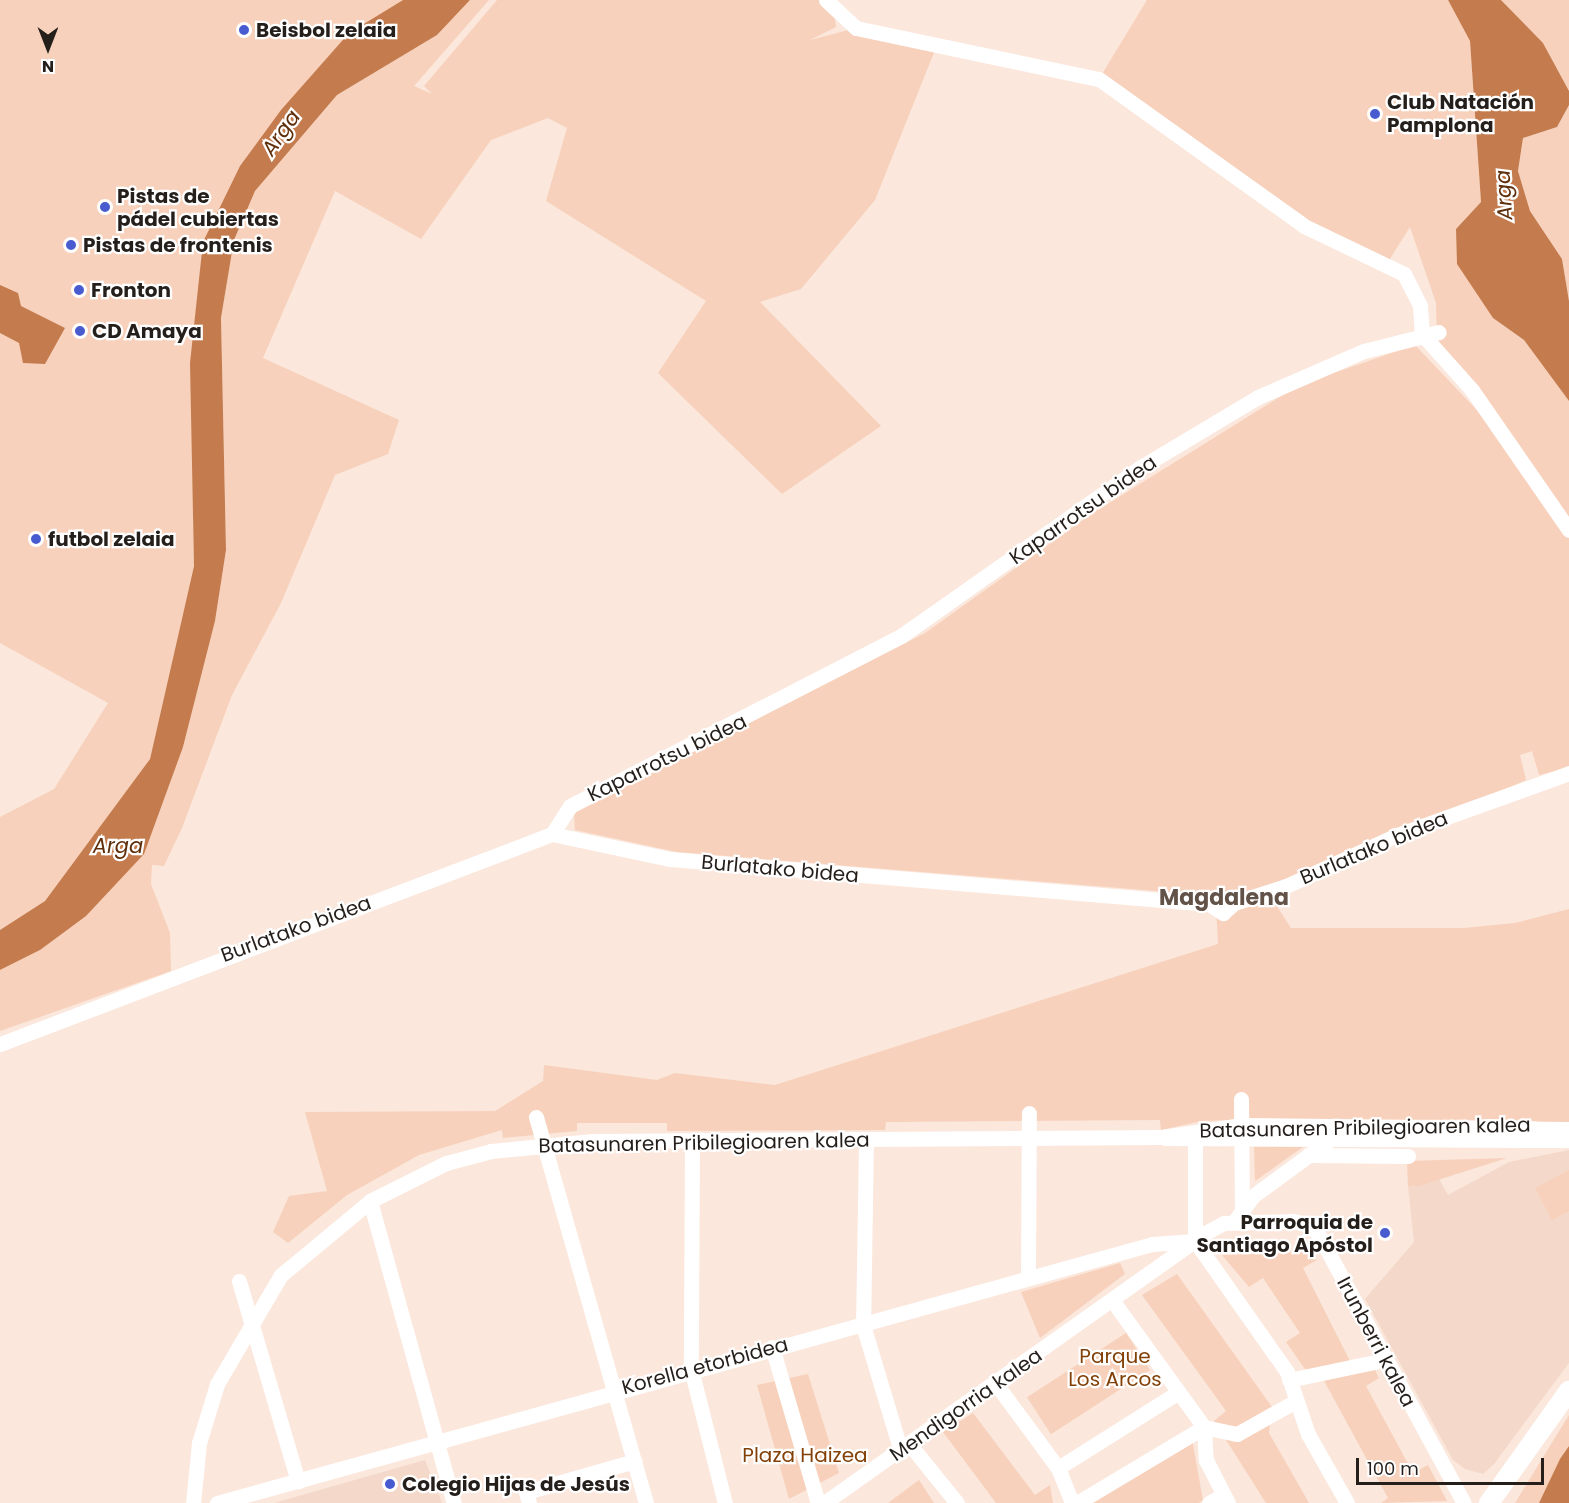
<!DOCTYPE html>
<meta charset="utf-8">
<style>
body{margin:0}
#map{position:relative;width:1569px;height:1503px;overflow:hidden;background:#fbe7dc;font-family:Poppins,sans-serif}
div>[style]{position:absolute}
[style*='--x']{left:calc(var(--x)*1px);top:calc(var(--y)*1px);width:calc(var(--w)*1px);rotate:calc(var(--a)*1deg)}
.built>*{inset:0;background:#f4d9ca}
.green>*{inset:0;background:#f7d1bb;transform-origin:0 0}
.water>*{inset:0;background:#c47c4e}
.minor>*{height:15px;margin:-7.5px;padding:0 7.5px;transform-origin:7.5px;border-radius:7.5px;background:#fff}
.major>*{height:20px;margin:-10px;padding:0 10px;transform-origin:10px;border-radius:10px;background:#fff}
.dots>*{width:16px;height:16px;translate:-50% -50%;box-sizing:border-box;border:3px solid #fff;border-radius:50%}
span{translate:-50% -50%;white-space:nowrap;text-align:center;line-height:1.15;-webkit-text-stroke:4.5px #fff;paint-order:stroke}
.poi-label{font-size:20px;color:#251f1b;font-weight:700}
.left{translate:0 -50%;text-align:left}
.right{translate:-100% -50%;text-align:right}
.street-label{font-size:20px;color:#251f1b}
.park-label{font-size:20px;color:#823f06}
.water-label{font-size:21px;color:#5f2f0c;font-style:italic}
.quarter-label{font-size:22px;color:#625248;font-weight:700}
.north{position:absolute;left:18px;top:18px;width:60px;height:60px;-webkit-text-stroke:4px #fff;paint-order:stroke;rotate:180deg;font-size:16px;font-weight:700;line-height:24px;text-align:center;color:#251f1b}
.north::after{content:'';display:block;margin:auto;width:21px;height:27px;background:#251f1b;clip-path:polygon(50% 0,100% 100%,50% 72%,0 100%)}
.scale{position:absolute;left:1356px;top:1458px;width:188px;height:27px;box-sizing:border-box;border:3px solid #251f1b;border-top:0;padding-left:8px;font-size:18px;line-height:21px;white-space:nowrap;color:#251f1b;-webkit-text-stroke:4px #fff;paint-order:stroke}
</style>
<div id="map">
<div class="built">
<div style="clip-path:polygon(1569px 1150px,1569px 1363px,1494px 1464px,1483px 1474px,1465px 1469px,1453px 1460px,1365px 1299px,1414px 1242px,1408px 1186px,1438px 1177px,1448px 1195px,1509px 1162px)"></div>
<div style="clip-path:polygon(425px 1460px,442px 1503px,274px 1503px)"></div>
</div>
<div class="green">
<div style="clip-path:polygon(0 0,403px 0,349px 33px,203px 242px,192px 424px,194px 566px,150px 759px,45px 901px,0 930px,0 817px,54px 789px,108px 703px,0 643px)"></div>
<div style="clip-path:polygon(470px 0,489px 0,414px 86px,432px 94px,424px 86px,497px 0,821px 0,834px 12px,836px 27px,810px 40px,856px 28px,937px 45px,875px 200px,801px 289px,760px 302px,881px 426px,782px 494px,658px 373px,706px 301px,546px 201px,567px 128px,548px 118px,491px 140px,421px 239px,335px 191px,263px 358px,399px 420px,388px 454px,335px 475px,281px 603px,232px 695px,182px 828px,164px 866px,152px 865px,151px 884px,170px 933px,171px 971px,0 1031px,0 970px,40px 950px,183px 747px,215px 621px,226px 550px,221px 318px,234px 240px,255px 191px,337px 95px,437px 35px)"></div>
<div style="clip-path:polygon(1147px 0,1448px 0,1470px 41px,1481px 202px,1456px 229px,1493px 318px,1524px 340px,1569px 401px,1569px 768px,1539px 775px,1532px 751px,1520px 755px,1526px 780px,1269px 894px,1291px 928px,1464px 928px,1515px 923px,1569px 909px,1569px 1127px,1529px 1120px,1254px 1119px,1202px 1121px,1161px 1130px,1160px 1120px,886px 1122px,885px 1130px,667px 1131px,667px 1123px,577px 1123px,577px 1131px,503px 1138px,502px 1130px,419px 1155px,347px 1195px,288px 1243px,273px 1232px,289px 1196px,327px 1191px,305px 1112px,495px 1111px,543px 1081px,544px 1065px,657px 1080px,675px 1073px,775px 1085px,1218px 944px,1216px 908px,1193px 894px,677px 852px,575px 830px,574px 813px,925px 633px,1090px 515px,1299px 385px,1415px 345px,1489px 423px,1437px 345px,1436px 303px,1410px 227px,1388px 262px,1304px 226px,1099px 79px)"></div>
<div style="clip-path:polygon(1501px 0,1569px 0,1569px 91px,1543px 43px)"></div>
<div style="clip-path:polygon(1569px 105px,1569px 301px,1562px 259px,1530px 211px,1518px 171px,1523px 138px,1557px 127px)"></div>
<div style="clip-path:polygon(1254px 1147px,1303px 1147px,1255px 1181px)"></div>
<div style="clip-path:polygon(1507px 1158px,1419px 1186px,1408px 1186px,1407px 1161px)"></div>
<div style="clip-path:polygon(1569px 1170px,1569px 1211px,1552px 1220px,1535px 1188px)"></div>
<div style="clip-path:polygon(1308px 1252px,1317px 1260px,1303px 1268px,1356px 1373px,1375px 1370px,1379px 1378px,1366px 1386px,1413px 1473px,1428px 1465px,1447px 1501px,1381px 1503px,1388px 1498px,1323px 1379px,1307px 1372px,1286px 1342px,1300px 1333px,1263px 1278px,1249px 1287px,1222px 1255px)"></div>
<div style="clip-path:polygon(1120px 1263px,1125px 1274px,1040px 1338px,1021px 1292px)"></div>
<div style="clip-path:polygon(1177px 1274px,1272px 1407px,1269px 1433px,1309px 1503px,1266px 1503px,1214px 1421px,1226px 1411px,1142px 1295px)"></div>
<div style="left:1126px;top:1333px;width:44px;height:118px;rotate:57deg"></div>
<div style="clip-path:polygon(808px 1374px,839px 1473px,789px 1499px,757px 1385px)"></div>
<div style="clip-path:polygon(973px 1413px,1035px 1495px,1050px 1485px,1053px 1503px,996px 1503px,943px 1432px)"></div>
<div style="clip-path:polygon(1569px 1415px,1569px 1446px,1539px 1503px,1515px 1503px)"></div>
<div style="clip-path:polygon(1192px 1439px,1203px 1500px,1199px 1503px,1084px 1503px)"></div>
<div style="clip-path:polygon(919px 1480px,934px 1503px,888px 1503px)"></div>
</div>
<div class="water">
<div style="clip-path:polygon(403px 0,470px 0,437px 35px,337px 95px,255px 191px,234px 240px,221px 318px,226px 550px,215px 621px,183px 747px,144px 854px,86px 916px,40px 950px,0 970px,0 930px,45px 901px,150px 759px,194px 566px,190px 363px,203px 242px,240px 166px,281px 110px,349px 33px)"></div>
<div style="clip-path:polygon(1448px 0,1501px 0,1543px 43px,1569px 91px,1569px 105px,1557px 127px,1523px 138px,1518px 171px,1530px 211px,1562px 259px,1569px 301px,1569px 401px,1524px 340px,1493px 318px,1457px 264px,1456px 229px,1481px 202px,1470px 41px)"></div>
<div style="clip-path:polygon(0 285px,18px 293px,21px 306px,65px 328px,45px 364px,23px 363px,19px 343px,0 333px)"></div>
<div style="clip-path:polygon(1569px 1446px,1569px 1503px,1539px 1503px,1560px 1459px)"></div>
</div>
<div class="minor">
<div style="--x:826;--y:0;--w:41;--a:43"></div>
<div style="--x:856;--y:28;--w:248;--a:11.9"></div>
<div style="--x:1099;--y:79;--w:252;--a:35.6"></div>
<div style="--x:1304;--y:226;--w:111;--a:25.6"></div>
<div style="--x:1404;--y:274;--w:36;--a:63"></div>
<div style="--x:1420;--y:306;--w:28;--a:86"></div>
<div style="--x:1422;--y:334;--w:75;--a:48.2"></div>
<div style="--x:1472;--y:390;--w:170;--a:55.3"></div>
<div style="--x:552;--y:834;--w:33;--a:-57"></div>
<div style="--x:570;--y:806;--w:372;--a:-27.2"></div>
<div style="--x:901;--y:636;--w:294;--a:-35.2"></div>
<div style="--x:1141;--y:467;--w:136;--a:-30.9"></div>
<div style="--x:1258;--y:397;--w:116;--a:-23.5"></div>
<div style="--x:1364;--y:351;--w:77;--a:-14.2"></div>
<div style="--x:0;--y:1044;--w:591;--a:-20.83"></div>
<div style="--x:552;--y:834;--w:121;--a:12"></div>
<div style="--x:670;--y:859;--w:541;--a:4.77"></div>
<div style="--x:1209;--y:904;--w:17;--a:33"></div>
<div style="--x:1223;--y:913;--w:15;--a:-42"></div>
<div style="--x:1234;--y:903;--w:55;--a:-18.1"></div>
<div style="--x:1286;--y:886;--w:122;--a:-24.7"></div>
<div style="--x:1397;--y:835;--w:183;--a:-19.8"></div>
<div style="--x:1241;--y:1099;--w:109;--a:89.5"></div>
<div style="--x:536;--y:1117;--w:401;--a:74.1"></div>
<div style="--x:1165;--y:1138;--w:404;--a:0.3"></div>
<div style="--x:866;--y:1140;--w:185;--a:90.9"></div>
<div style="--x:863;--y:1325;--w:133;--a:73.3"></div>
<div style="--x:692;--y:1141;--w:228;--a:90.3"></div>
<div style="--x:691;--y:1369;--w:138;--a:75.8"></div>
<div style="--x:1195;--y:1142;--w:99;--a:90"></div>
<div style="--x:1308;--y:1155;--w:100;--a:0.6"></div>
<div style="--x:370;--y:1201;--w:313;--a:74.5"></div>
<div style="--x:1234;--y:1222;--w:32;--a:-54"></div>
<div style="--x:1253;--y:1196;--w:93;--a:-36.3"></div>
<div style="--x:1195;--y:1241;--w:160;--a:54.9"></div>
<div style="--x:1287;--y:1372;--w:65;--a:71.3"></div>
<div style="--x:1308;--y:1434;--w:79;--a:60.5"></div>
<div style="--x:1028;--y:1278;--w:165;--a:-89.7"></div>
<div style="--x:239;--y:1281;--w:209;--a:73.6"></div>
<div style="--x:1112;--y:1300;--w:157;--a:54.1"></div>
<div style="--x:1204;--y:1427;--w:33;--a:87"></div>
<div style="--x:1206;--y:1460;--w:48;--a:62.9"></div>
<div style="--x:772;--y:1347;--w:163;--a:73.6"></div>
<div style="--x:1289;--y:1380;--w:97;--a:-11.9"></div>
<div style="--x:996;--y:1384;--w:104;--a:53.6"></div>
<div style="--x:1058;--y:1468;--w:38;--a:68"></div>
<div style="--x:911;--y:1446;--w:73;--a:51.1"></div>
<div style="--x:1058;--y:1468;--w:141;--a:-32.2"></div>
<div style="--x:193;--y:1503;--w:60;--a:-84.3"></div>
<div style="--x:199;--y:1443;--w:62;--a:-73"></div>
<div style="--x:217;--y:1384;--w:126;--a:-59.6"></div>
<div style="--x:281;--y:1275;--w:116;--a:-39.7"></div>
<div style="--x:370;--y:1201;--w:85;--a:-26.6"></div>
<div style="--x:446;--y:1163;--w:47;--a:-14.9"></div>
<div style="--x:491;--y:1151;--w:102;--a:-5.6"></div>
<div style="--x:593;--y:1141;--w:569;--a:-0.4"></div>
<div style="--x:1162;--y:1137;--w:81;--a:-8.5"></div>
<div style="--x:1242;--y:1125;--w:327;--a:0.7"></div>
<div style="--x:217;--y:1503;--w:970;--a:-15.48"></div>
<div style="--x:1152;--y:1244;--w:43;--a:-4"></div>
<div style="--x:529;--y:1503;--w:11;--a:-105"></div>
<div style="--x:526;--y:1492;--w:113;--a:-15.9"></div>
<div style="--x:824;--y:1503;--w:467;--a:-35.3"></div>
<div style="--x:1205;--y:1233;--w:21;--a:-28"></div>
<div style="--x:1224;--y:1223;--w:69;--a:-1.7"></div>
<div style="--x:1293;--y:1221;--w:17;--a:13"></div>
<div style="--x:1310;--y:1225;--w:16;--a:50"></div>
<div style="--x:1320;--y:1237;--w:302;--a:61.6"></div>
<div style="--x:1077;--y:1503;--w:148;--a:-30.9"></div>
<div style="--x:1204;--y:1427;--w:34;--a:12"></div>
<div style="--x:1237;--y:1434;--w:65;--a:-29.3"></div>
<div style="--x:1209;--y:1503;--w:16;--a:-30"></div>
</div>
<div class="major">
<div style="--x:1489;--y:1503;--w:138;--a:-54.5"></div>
</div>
<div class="dots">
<div style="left:244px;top:30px;background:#485bcf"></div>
<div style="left:1375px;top:114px;background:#485bcf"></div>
<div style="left:105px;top:207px;background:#485bcf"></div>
<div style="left:71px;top:245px;background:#485bcf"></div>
<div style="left:79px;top:290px;background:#485bcf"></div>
<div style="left:80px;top:331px;background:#485bcf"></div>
<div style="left:36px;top:539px;background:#485bcf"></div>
<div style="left:1385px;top:1233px;background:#485bcf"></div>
<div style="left:390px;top:1484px;background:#485bcf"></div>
</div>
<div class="poi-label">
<span class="left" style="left:256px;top:30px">Beisbol zelaia</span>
<span class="left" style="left:1387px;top:114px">Club Natación<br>Pamplona</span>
<span class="left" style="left:117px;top:208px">Pistas de<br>pádel cubiertas</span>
<span class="left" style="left:83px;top:245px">Pistas de frontenis</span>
<span class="left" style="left:91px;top:290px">Fronton</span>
<span class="left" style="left:92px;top:331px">CD Amaya</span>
<span class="left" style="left:48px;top:539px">futbol zelaia</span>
<span class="right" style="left:1373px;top:1234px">Parroquia de<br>Santiago Apóstol</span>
<span class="left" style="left:402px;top:1484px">Colegio Hijas de Jesús</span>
</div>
<div class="street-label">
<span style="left:1083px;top:510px;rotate:-35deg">Kaparrotsu bidea</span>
<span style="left:667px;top:758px;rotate:-26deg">Kaparrotsu bidea</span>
<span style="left:1374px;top:848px;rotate:-23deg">Burlatako bidea</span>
<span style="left:780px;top:869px;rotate:5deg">Burlatako bidea</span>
<span style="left:296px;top:929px;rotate:-20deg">Burlatako bidea</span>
<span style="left:1365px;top:1128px;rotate:-1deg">Batasunaren Pribilegioaren kalea</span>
<span style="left:704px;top:1143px;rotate:-1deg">Batasunaren Pribilegioaren kalea</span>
<span style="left:1376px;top:1342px;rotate:62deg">Irunberri kalea</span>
<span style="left:705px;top:1366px;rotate:-15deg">Korella etorbidea</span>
<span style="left:966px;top:1405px;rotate:-35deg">Mendigorria kalea</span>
</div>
<div class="park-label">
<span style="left:1115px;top:1368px">Parque<br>Los Arcos</span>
<span style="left:805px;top:1455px">Plaza Haizea</span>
</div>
<div class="water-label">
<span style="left:281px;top:133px;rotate:-55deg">Arga</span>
<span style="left:1504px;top:195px;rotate:-93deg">Arga</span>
<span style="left:118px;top:846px">Arga</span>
</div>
<div class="quarter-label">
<span style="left:1224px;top:898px">Magdalena</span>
</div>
<div class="north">N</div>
<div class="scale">100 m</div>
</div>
